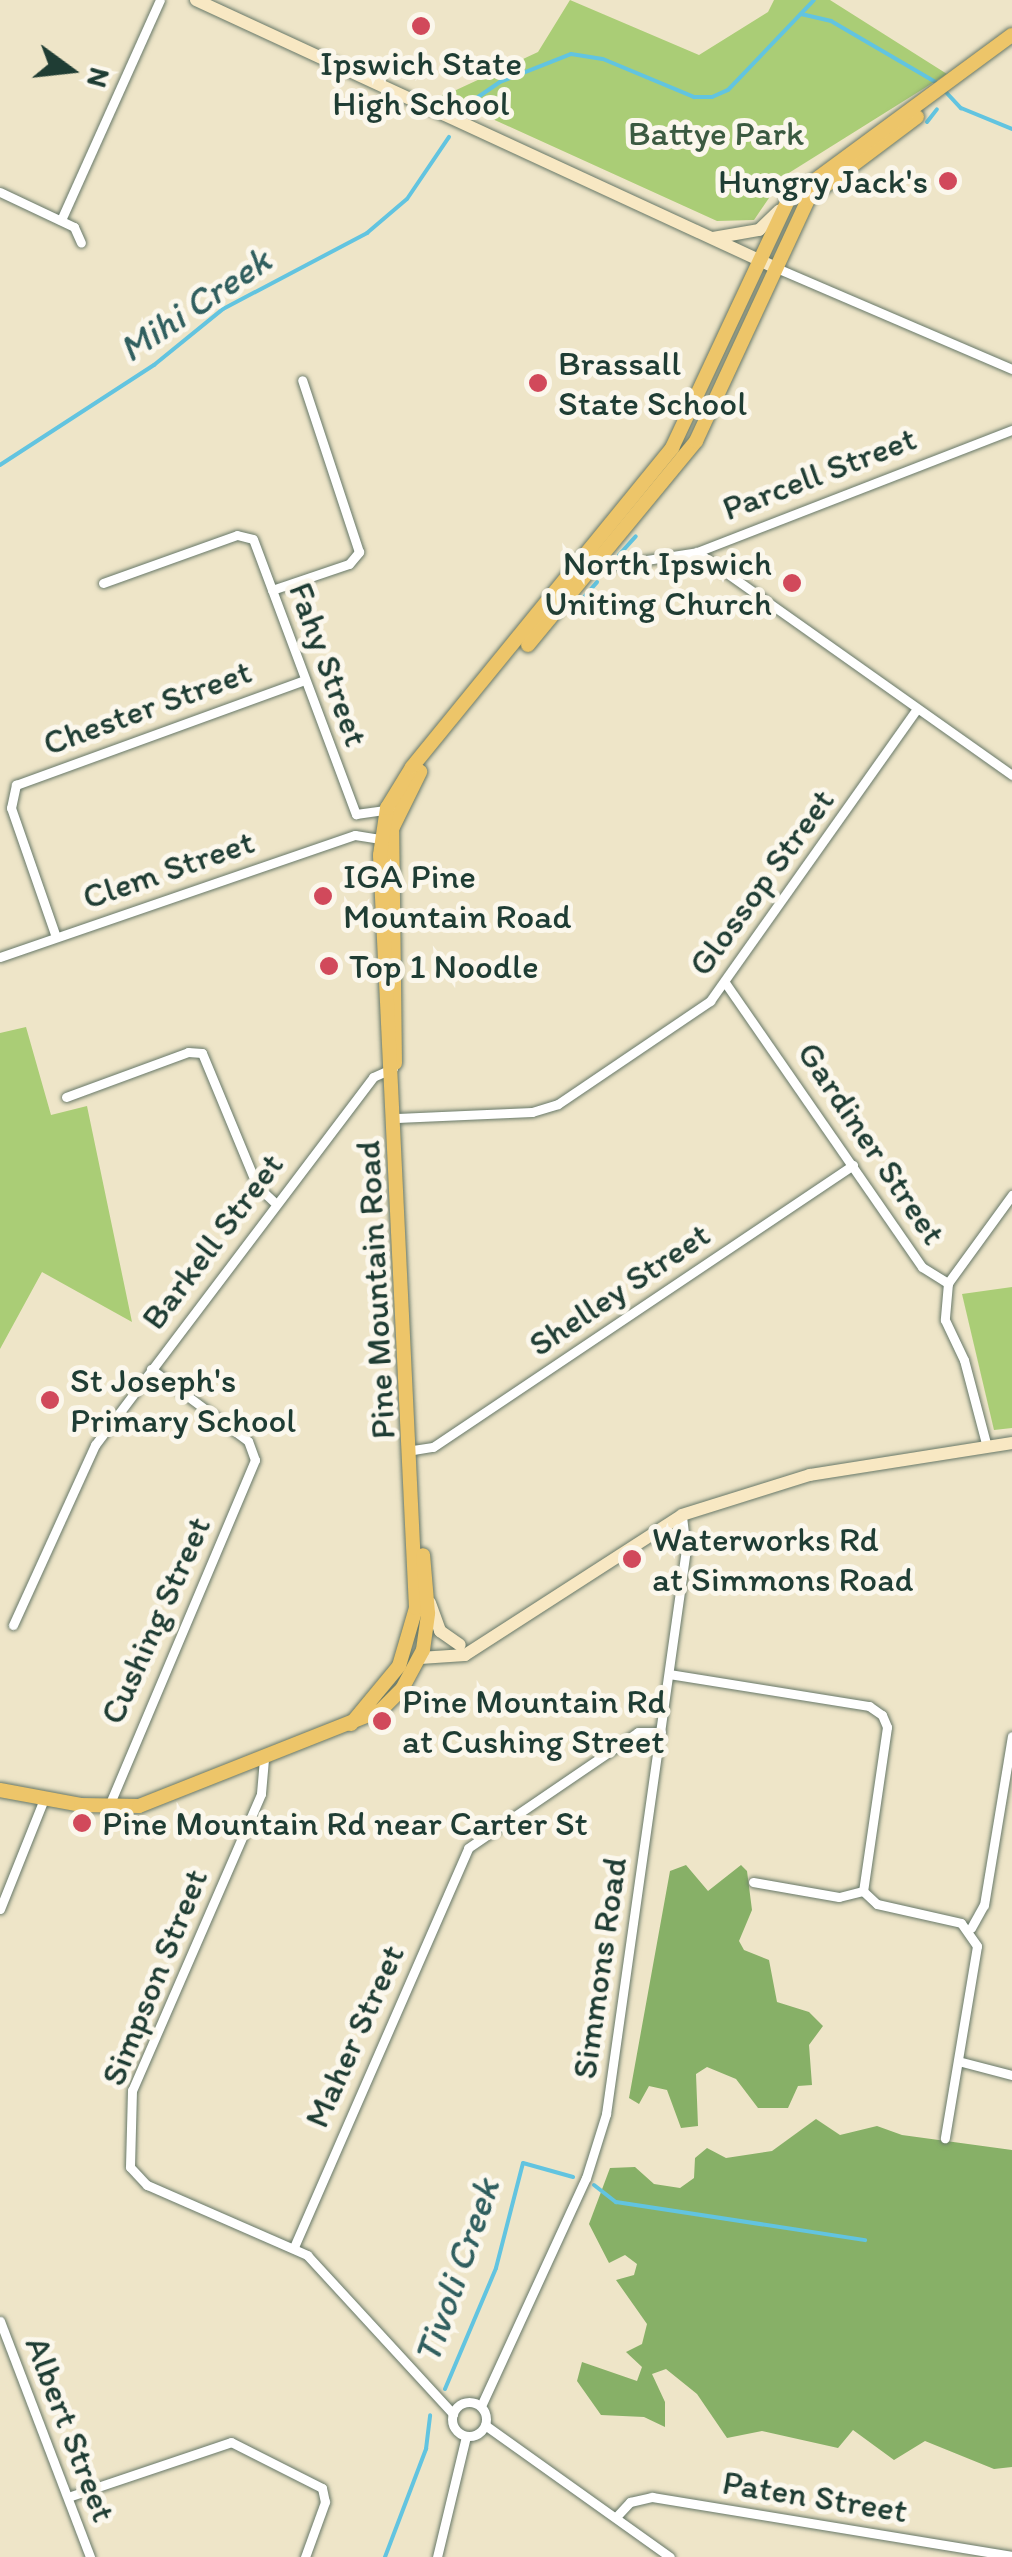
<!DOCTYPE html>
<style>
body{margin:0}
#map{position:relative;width:1012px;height:2557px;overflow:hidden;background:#eee5c8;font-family:Itim,sans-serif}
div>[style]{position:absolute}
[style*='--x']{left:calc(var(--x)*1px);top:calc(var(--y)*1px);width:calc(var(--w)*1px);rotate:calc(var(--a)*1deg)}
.green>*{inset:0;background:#aacd76}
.forest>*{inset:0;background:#87b067}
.stream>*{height:4px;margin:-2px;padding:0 2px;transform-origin:2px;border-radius:2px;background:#62c4e0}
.roads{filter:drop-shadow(0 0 2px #677868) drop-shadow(0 0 2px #677868)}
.street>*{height:9px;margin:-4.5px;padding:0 4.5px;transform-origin:4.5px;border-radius:4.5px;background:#fff}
.street>.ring{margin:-4.5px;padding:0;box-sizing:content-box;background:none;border:9px solid #fff;border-radius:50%}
.secondary>*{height:12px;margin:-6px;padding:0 6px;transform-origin:6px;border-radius:6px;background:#f8e8c3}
.primary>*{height:14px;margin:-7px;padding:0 7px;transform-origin:7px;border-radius:7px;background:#edc569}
.dots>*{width:28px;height:28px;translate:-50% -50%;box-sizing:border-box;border:5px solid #fbf7ec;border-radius:50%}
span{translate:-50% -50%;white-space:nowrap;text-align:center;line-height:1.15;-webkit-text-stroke:10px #fbf7ec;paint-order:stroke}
.poi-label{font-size:35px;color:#1f3d34}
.right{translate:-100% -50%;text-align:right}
.left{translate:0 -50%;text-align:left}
.park-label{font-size:35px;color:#3b5a41}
.street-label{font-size:35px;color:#1f3d34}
.water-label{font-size:38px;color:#305f5f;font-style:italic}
.north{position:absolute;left:20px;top:20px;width:100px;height:100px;-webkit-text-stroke:8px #fbf7ec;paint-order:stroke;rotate:105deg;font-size:28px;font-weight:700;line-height:40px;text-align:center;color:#1f3d34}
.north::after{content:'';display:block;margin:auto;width:35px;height:45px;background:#1f3d34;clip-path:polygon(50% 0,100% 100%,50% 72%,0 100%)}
</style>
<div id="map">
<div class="green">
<div style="clip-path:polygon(570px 0,699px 55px,768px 12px,774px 0,830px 0,947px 74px,784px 176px,754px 220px,717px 221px,442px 96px,446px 88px,454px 91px,538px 52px)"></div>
<div style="clip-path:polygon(26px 1027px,51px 1115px,87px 1106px,132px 1322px,42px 1272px,0 1349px,0 1033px)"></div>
<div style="clip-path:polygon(1012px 1287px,1012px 1428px,994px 1430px,962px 1294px)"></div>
</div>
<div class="forest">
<div style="clip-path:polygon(686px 1865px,708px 1891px,741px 1865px,747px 1871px,752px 1910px,739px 1941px,744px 1950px,769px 1960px,777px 2002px,809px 2012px,823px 2026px,809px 2045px,812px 2085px,798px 2086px,788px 2108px,758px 2108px,736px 2079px,707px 2067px,696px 2074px,698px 2126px,681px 2128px,667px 2090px,649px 2086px,639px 2104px,629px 2098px,670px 1871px)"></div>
<div style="clip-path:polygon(816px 2119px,840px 2135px,877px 2126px,902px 2135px,1012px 2150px,1012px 2467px,994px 2469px,925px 2441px,894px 2460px,853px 2430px,838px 2448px,762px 2431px,727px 2438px,697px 2394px,666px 2369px,652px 2374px,665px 2402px,665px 2427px,644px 2417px,601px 2415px,577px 2381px,582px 2362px,637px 2381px,642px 2367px,626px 2352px,642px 2344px,647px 2324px,616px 2280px,634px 2275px,637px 2264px,625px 2255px,609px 2263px,589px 2224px,610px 2168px,635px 2167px,654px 2184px,680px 2188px,694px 2178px,695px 2158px,707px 2148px,726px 2158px,772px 2151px)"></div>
</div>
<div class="stream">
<div style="--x:801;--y:14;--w:31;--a:13"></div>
<div style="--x:831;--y:21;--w:123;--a:30.3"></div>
<div style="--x:944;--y:90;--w:25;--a:47"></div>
<div style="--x:961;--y:108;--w:55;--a:22.4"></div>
<div style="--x:462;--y:108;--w:46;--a:-34.4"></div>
<div style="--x:500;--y:82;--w:76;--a:-21.5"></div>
<div style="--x:571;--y:54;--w:32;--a:9"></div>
<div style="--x:603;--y:59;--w:99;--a:22.7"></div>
<div style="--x:694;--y:97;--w:18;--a:0"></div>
<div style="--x:712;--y:97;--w:17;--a:-24"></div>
<div style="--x:728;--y:90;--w:124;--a:-46.3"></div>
<div style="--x:927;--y:122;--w:16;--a:-52"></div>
<div style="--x:0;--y:465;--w:184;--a:-33"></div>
<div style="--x:154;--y:365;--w:89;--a:-39.1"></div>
<div style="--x:223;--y:309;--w:163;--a:-27.8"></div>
<div style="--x:367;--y:233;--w:52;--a:-40.4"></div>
<div style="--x:407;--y:199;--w:75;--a:-55.9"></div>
<div style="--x:619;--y:555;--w:25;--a:-48"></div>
<div style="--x:578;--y:604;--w:29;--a:-49"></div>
<div style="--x:594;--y:2185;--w:28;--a:38"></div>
<div style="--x:616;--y:2202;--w:252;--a:8.7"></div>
<div style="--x:445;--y:2389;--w:131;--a:-67.1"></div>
<div style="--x:496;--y:2268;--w:108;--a:-75.6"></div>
<div style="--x:523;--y:2163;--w:52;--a:15.6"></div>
<div style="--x:385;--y:2557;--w:116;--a:-69.2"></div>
<div style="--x:426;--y:2449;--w:34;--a:-83"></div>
</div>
<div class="roads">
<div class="street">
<div style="--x:0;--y:192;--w:82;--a:25.3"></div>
<div style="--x:74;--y:227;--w:17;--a:66"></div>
<div style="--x:61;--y:220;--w:241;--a:-65.8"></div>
<div style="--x:774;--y:267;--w:259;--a:23.2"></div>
<div style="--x:697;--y:552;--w:386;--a:35.3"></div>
<div style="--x:595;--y:558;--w:15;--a:32"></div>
<div style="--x:608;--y:566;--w:90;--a:-8.9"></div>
<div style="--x:697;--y:552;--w:338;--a:-21.2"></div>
<div style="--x:103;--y:583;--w:142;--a:-19.7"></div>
<div style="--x:237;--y:535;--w:16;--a:14"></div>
<div style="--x:253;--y:539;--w:294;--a:69.5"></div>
<div style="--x:272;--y:590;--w:81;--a:-18.7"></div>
<div style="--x:349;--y:564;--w:16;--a:-50"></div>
<div style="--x:359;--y:552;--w:181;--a:-108.3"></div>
<div style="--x:356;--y:814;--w:35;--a:-8"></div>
<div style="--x:355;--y:835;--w:31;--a:9"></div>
<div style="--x:56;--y:937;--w:137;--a:-109.2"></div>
<div style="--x:11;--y:808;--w:24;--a:-78"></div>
<div style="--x:16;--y:785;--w:307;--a:-20"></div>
<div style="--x:0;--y:957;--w:375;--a:-19"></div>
<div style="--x:726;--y:984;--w:344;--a:55.3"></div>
<div style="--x:922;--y:1267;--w:31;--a:32"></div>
<div style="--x:948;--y:1283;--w:37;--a:95"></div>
<div style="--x:945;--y:1320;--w:44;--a:64.6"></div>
<div style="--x:964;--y:1360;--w:90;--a:75.2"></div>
<div style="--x:66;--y:1097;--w:130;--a:-20.2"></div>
<div style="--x:188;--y:1052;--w:14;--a:4"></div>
<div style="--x:202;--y:1053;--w:144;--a:67.5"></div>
<div style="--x:257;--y:1186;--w:23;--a:43"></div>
<div style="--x:397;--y:1118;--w:135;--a:-2.5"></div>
<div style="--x:532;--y:1112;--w:27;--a:-17"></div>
<div style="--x:558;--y:1104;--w:184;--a:-34.1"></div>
<div style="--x:710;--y:1001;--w:358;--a:-54.7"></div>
<div style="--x:948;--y:1283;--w:109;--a:-54"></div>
<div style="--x:413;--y:1450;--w:20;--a:-9"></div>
<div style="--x:433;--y:1447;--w:506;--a:-33.88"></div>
<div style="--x:13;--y:1625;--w:198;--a:-65.5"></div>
<div style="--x:95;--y:1445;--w:461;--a:-52.9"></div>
<div style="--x:373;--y:1077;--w:22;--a:-24"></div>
<div style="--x:669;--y:1674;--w:203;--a:9.1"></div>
<div style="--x:869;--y:1706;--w:16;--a:35"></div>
<div style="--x:882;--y:1715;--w:13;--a:67"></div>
<div style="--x:887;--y:1727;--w:166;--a:98.3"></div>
<div style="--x:863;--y:1891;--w:19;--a:43"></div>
<div style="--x:877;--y:1904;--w:86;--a:12.7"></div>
<div style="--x:961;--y:1923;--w:28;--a:55"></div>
<div style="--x:977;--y:1946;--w:195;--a:99.5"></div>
<div style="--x:264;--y:1759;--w:35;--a:95"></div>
<div style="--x:261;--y:1794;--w:323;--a:113.5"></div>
<div style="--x:132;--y:2090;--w:77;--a:91.5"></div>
<div style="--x:130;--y:2167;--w:25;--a:47"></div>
<div style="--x:147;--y:2185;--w:175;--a:23.6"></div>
<div style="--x:307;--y:2255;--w:216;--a:47.4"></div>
<div style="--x:108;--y:1808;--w:378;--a:-67.1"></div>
<div style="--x:255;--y:1460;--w:20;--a:-110"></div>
<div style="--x:248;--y:1441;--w:121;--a:-143.4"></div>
<div style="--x:753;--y:1882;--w:87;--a:9.9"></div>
<div style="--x:839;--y:1897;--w:25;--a:-14"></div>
<div style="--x:0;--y:1909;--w:118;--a:-68.2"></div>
<div style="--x:971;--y:1928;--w:26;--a:-61"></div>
<div style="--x:984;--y:1905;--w:171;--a:-80.6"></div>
<div style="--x:958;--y:2061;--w:56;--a:14.5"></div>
<div style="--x:294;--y:2247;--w:435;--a:-66.4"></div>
<div style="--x:468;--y:1848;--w:206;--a:-34.3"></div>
<div style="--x:638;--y:1732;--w:23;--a:0"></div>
<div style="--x:0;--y:2321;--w:253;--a:69.1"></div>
<div class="ring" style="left:452px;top:2402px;width:25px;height:25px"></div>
<div style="--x:481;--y:2406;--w:251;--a:-65.3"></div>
<div style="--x:586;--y:2178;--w:67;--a:-72.6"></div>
<div style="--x:606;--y:2114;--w:571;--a:-81.94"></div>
<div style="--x:686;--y:1549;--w:34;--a:-97"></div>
<div style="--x:485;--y:2425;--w:227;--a:35.5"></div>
<div style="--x:68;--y:2497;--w:172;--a:-18.6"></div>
<div style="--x:231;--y:2442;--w:102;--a:26.8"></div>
<div style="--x:322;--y:2488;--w:14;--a:78"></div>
<div style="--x:325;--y:2502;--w:59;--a:110"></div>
<div style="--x:616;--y:2517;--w:21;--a:-47"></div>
<div style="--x:630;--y:2502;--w:23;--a:-13"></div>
<div style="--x:652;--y:2497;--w:365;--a:9.3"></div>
<div style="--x:437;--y:2557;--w:124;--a:-76.5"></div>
</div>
<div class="secondary">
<div style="--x:196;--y:0;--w:637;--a:24.79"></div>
<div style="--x:713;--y:238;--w:47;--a:-9.9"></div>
<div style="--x:759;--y:230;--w:28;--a:-44"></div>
<div style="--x:430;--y:1603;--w:30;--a:70"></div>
<div style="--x:440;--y:1631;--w:24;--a:35"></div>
<div style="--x:420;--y:1658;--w:45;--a:-3.8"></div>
<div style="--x:465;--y:1655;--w:258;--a:-32.8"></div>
<div style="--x:682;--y:1515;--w:134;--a:-17.4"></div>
<div style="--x:810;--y:1475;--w:205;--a:-9"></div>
</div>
<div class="primary">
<div style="--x:528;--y:645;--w:264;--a:-50.5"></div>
<div style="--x:696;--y:441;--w:268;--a:-65.1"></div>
<div style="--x:809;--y:198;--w:135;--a:-36.9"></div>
<div style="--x:395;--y:1063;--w:234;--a:-90.7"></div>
<div style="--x:392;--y:829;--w:64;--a:-63.8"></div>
<div style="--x:351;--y:1724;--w:75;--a:-50.4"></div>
<div style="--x:399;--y:1666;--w:60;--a:-73.7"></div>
<div style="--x:416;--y:1608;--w:754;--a:-92.74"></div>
<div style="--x:380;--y:855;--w:48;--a:-81.5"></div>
<div style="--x:387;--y:808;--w:48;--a:-58.6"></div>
<div style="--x:412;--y:767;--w:412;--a:-50.8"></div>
<div style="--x:672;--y:448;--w:274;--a:-64.9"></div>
<div style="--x:788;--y:200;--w:278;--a:-36.4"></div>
<div style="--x:0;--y:1790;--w:82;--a:10.5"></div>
<div style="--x:81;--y:1805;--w:58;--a:1"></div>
<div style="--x:139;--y:1806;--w:260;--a:-21.6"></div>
<div style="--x:381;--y:1710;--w:30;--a:-45"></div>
<div style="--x:402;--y:1689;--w:44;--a:-61.7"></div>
<div style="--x:423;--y:1650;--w:37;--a:-82"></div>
<div style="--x:428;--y:1613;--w:58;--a:-94.9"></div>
</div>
</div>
<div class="dots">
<div style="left:421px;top:26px;background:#d1495b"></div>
<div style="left:948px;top:181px;background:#d1495b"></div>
<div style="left:538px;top:383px;background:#d1495b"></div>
<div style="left:792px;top:583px;background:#d1495b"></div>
<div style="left:323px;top:896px;background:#d1495b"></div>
<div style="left:329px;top:966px;background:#d1495b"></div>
<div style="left:50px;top:1400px;background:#d1495b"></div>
<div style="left:632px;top:1559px;background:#d1495b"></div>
<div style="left:382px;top:1721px;background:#d1495b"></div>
<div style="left:82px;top:1823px;background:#d1495b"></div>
</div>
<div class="poi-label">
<span style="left:421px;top:83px">Ipswich State<br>High School</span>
<span class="right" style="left:928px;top:181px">Hungry Jack's</span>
<span class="left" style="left:558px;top:383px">Brassall<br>State School</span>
<span class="right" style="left:772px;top:583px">North Ipswich<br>Uniting Church</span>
<span class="left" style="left:343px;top:896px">IGA Pine<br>Mountain Road</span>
<span class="left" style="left:349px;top:966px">Top 1 Noodle</span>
<span class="left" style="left:70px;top:1400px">St Joseph's<br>Primary School</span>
<span class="left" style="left:652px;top:1559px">Waterworks Rd<br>at Simmons Road</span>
<span class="left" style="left:402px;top:1721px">Pine Mountain Rd<br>at Cushing Street</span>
<span class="left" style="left:102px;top:1823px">Pine Mountain Rd near Carter St</span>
</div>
<div class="park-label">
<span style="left:716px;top:133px">Battye Park</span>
</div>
<div class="street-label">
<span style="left:819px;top:473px;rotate:-21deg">Parcell Street</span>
<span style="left:329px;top:664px;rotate:70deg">Fahy Street</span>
<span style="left:147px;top:707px;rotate:-20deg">Chester Street</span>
<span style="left:168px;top:869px;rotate:-19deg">Clem Street</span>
<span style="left:761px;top:882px;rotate:-54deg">Glossop Street</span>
<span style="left:872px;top:1143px;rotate:56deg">Gardiner Street</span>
<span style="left:212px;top:1241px;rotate:-53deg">Barkell Street</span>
<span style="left:619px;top:1289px;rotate:-34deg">Shelley Street</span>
<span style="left:375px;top:1290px;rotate:-93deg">Pine Mountain Road</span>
<span style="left:155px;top:1620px;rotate:-66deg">Cushing Street</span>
<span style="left:599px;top:1968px;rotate:-82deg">Simmons Road</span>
<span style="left:154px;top:1977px;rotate:-68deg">Simpson Street</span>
<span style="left:354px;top:2036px;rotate:-66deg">Maher Street</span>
<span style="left:71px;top:2429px;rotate:69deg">Albert Street</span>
<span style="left:815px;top:2496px;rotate:9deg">Paten Street</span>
</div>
<div class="water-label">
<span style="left:195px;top:305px;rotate:-34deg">Mihi Creek</span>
<span style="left:457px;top:2271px;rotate:-71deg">Tivoli Creek</span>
</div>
<div class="north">N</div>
</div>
